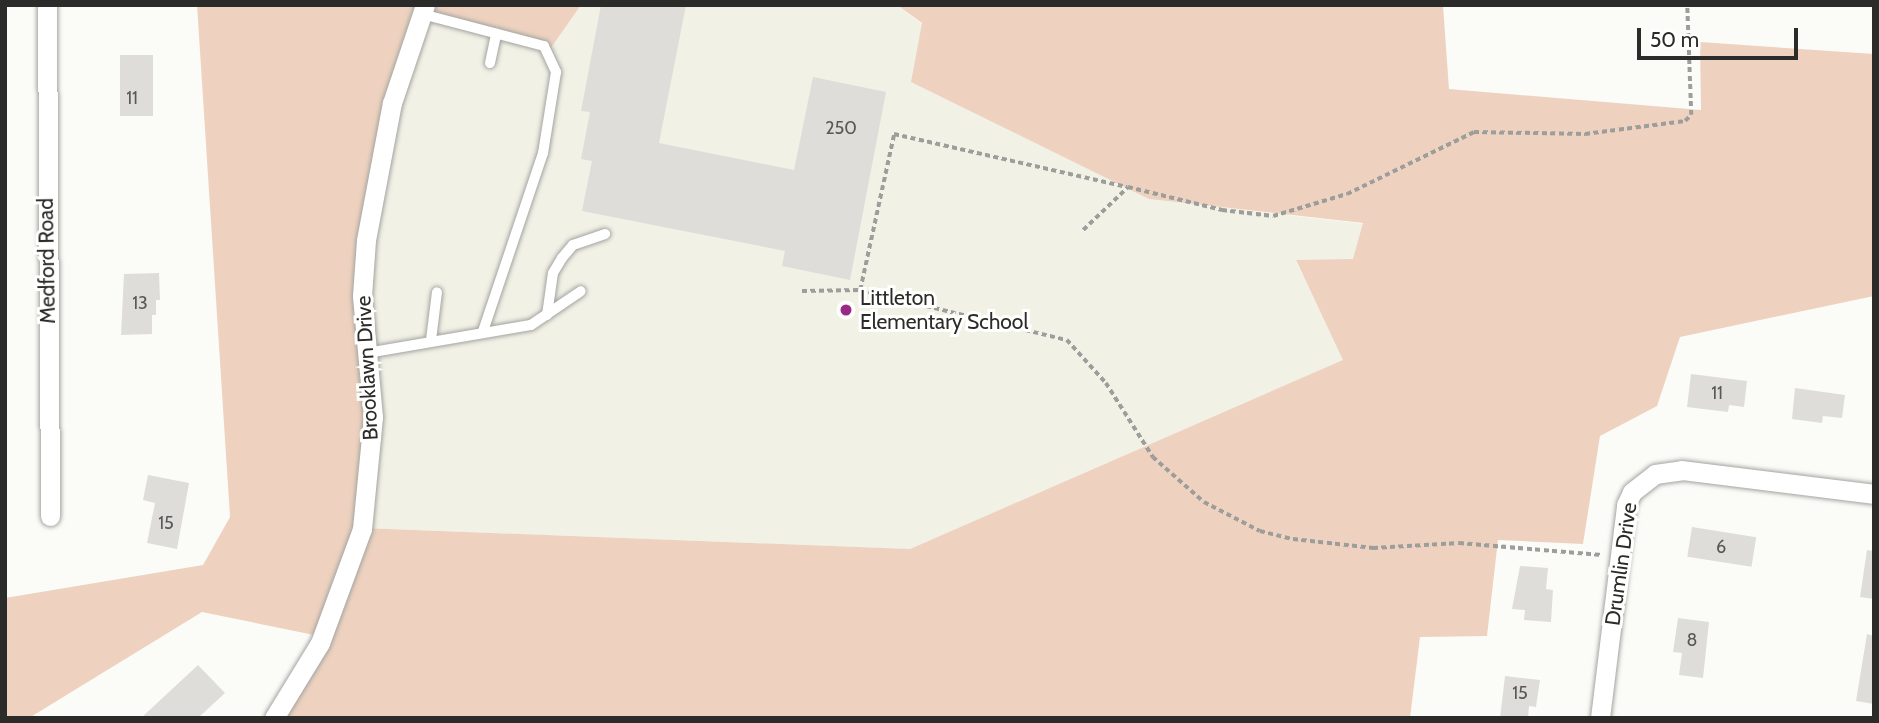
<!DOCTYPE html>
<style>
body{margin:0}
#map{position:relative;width:1879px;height:723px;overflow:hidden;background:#fbfcf8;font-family:Cabin,sans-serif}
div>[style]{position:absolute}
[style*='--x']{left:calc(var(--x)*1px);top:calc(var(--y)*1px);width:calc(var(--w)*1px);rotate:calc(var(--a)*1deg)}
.built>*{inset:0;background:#f1f1e6}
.green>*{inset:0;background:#eed2bf}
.building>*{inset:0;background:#deddd9;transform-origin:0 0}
.path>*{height:3.5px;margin-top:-1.75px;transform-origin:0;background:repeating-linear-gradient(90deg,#9d9e9b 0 5px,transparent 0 8.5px)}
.roads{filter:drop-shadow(0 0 2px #a4a4a1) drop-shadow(0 0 2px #a4a4a1)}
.lane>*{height:10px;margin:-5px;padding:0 5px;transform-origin:5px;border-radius:5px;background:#fff}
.street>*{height:19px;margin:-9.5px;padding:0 9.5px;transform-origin:9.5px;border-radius:9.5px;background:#fff}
.dots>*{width:19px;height:19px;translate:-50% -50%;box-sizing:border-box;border:4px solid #fffffe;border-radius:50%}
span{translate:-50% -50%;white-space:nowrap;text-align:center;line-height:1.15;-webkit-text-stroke:6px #fffffe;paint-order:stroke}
.number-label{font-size:18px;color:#585856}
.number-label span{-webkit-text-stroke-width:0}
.street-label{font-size:21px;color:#2b2b2a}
.poi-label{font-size:21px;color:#2b2b2a}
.left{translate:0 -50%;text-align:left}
.frame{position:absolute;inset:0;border:7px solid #2b2b2a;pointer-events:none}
.scale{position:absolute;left:1637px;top:28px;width:161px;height:32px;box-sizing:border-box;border:4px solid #2b2b2a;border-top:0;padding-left:9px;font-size:21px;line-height:24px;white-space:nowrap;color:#2b2b2a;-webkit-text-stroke:5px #fffffe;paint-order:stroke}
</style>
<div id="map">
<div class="built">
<div style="clip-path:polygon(581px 5px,897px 5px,1149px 199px,1364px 224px,1353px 260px,1296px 261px,1344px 360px,910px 549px,361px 528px,369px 193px,425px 16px,548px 52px)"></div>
</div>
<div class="green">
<div style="clip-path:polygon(197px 5px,581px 5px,548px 52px,425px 16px,369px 193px,362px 528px,910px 549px,1343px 360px,1296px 260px,1353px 259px,1363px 223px,1149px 199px,911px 82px,922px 23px,897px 5px,1443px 5px,1449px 89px,1701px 110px,1700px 42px,1874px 54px,1874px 296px,1680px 337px,1657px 406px,1600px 436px,1583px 544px,1498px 540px,1487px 636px,1420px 637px,1410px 718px,268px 718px,319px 636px,202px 612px,29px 718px,5px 718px,5px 598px,203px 565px,230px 517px)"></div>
</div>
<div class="building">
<div style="clip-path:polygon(601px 5px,686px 5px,659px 143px,794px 170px,813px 77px,886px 92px,850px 280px,782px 266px,785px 251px,582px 211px,592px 161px,581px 159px,590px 112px,581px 111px)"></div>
<div style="left:120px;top:55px;width:33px;height:61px"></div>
<div style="clip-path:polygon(159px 273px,160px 300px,156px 300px,156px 315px,152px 315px,152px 334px,121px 335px,124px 274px)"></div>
<div style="clip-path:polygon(1691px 374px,1747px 381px,1744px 407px,1729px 405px,1728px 412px,1687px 407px)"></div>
<div style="clip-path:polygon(1795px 388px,1845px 395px,1842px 418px,1823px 416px,1822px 423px,1792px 419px)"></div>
<div style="clip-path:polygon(148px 475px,189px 483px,177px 549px,147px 543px,155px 503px,143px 500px)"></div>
<div style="left:1692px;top:527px;width:65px;height:30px;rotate:9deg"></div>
<div style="clip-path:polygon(1867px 550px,1874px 551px,1874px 599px,1860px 597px)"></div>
<div style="clip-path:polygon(1520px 566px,1548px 568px,1546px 589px,1553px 590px,1551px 622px,1524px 620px,1525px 610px,1512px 609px)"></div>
<div style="clip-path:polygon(1678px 618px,1709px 622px,1703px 678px,1679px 675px,1682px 653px,1673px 652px)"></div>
<div style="clip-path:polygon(1867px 634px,1874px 636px,1874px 704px,1856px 701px)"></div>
<div style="clip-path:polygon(198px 665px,225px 693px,198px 718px,141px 718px)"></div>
<div style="clip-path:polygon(1505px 676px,1540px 680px,1536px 707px,1529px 706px,1528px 718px,1500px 718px)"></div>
</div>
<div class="path">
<div style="--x:1083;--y:230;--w:62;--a:-43.7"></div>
<div style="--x:1128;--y:187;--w:97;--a:13.7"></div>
<div style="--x:1222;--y:210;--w:51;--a:6.7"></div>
<div style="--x:1273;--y:216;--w:77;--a:-16.6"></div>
<div style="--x:1347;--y:194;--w:141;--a:-26"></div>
<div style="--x:1474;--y:132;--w:111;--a:1"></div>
<div style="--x:1585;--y:134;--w:101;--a:-7.4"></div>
<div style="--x:1685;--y:121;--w:8;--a:-45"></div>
<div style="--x:1691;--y:115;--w:110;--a:-92.1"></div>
<div style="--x:860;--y:290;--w:213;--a:13.6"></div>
<div style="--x:1067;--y:340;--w:58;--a:47.8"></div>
<div style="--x:1106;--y:383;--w:88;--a:57.6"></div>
<div style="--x:1153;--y:457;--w:68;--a:41.4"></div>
<div style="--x:1204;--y:502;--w:63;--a:27.4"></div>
<div style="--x:1260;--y:531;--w:34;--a:14"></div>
<div style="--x:1293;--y:539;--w:81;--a:6.4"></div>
<div style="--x:1373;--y:548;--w:86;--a:-3.3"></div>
<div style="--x:1459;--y:543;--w:143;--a:4.8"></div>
<div style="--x:802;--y:291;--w:58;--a:-1"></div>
<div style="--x:860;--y:290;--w:160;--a:-77.7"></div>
<div style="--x:894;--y:134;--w:239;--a:12.8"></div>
</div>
<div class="roads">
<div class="lane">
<div style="--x:422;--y:14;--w:126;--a:14.7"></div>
<div style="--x:544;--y:46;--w:29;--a:65"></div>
<div style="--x:556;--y:72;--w:82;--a:99.1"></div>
<div style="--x:543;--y:153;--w:188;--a:108.6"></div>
<div style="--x:490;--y:63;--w:30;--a:-78"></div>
<div style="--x:547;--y:315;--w:42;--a:-81.9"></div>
<div style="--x:553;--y:273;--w:17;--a:-59"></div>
<div style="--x:562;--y:258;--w:17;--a:-50"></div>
<div style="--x:573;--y:245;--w:34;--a:-19"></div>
<div style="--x:431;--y:340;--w:48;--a:-82.9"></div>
<div style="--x:367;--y:353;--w:166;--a:-9.7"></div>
<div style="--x:531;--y:325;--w:60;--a:-34.2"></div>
</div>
<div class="street">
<div style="--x:47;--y:5;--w:511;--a:89.66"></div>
<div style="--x:274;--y:718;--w:88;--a:-58.5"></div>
<div style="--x:320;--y:643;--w:121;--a:-69.8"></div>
<div style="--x:362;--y:529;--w:113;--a:-84.4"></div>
<div style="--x:373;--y:417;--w:121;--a:-95.2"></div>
<div style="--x:362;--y:296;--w:56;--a:-85.9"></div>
<div style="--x:366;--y:240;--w:139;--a:-79.3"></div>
<div style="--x:392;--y:103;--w:103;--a:-71.4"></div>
<div style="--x:1600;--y:718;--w:215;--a:-83"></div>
<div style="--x:1626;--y:505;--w:14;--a:-65"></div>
<div style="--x:1632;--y:492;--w:29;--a:-38"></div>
<div style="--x:1655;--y:474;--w:27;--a:-8"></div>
<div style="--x:1682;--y:470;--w:193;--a:7.1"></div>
</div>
</div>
<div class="dots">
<div style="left:846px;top:310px;background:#9a2886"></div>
</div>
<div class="number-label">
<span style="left:132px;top:98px">11</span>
<span style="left:841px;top:128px">250</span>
<span style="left:140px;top:303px">13</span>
<span style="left:1717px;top:393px">11</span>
<span style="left:166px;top:523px">15</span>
<span style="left:1721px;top:547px">6</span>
<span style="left:1692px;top:640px">8</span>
<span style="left:1520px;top:693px">15</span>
</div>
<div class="street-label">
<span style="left:47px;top:261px;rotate:-91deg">Medford Road</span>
<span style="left:367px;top:368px;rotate:-93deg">Brooklawn Drive</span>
<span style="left:1621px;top:564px;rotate:-82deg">Drumlin Drive</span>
</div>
<div class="poi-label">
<span class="left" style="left:860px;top:310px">Littleton<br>Elementary School</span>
</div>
<div class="frame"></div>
<div class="scale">50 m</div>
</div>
